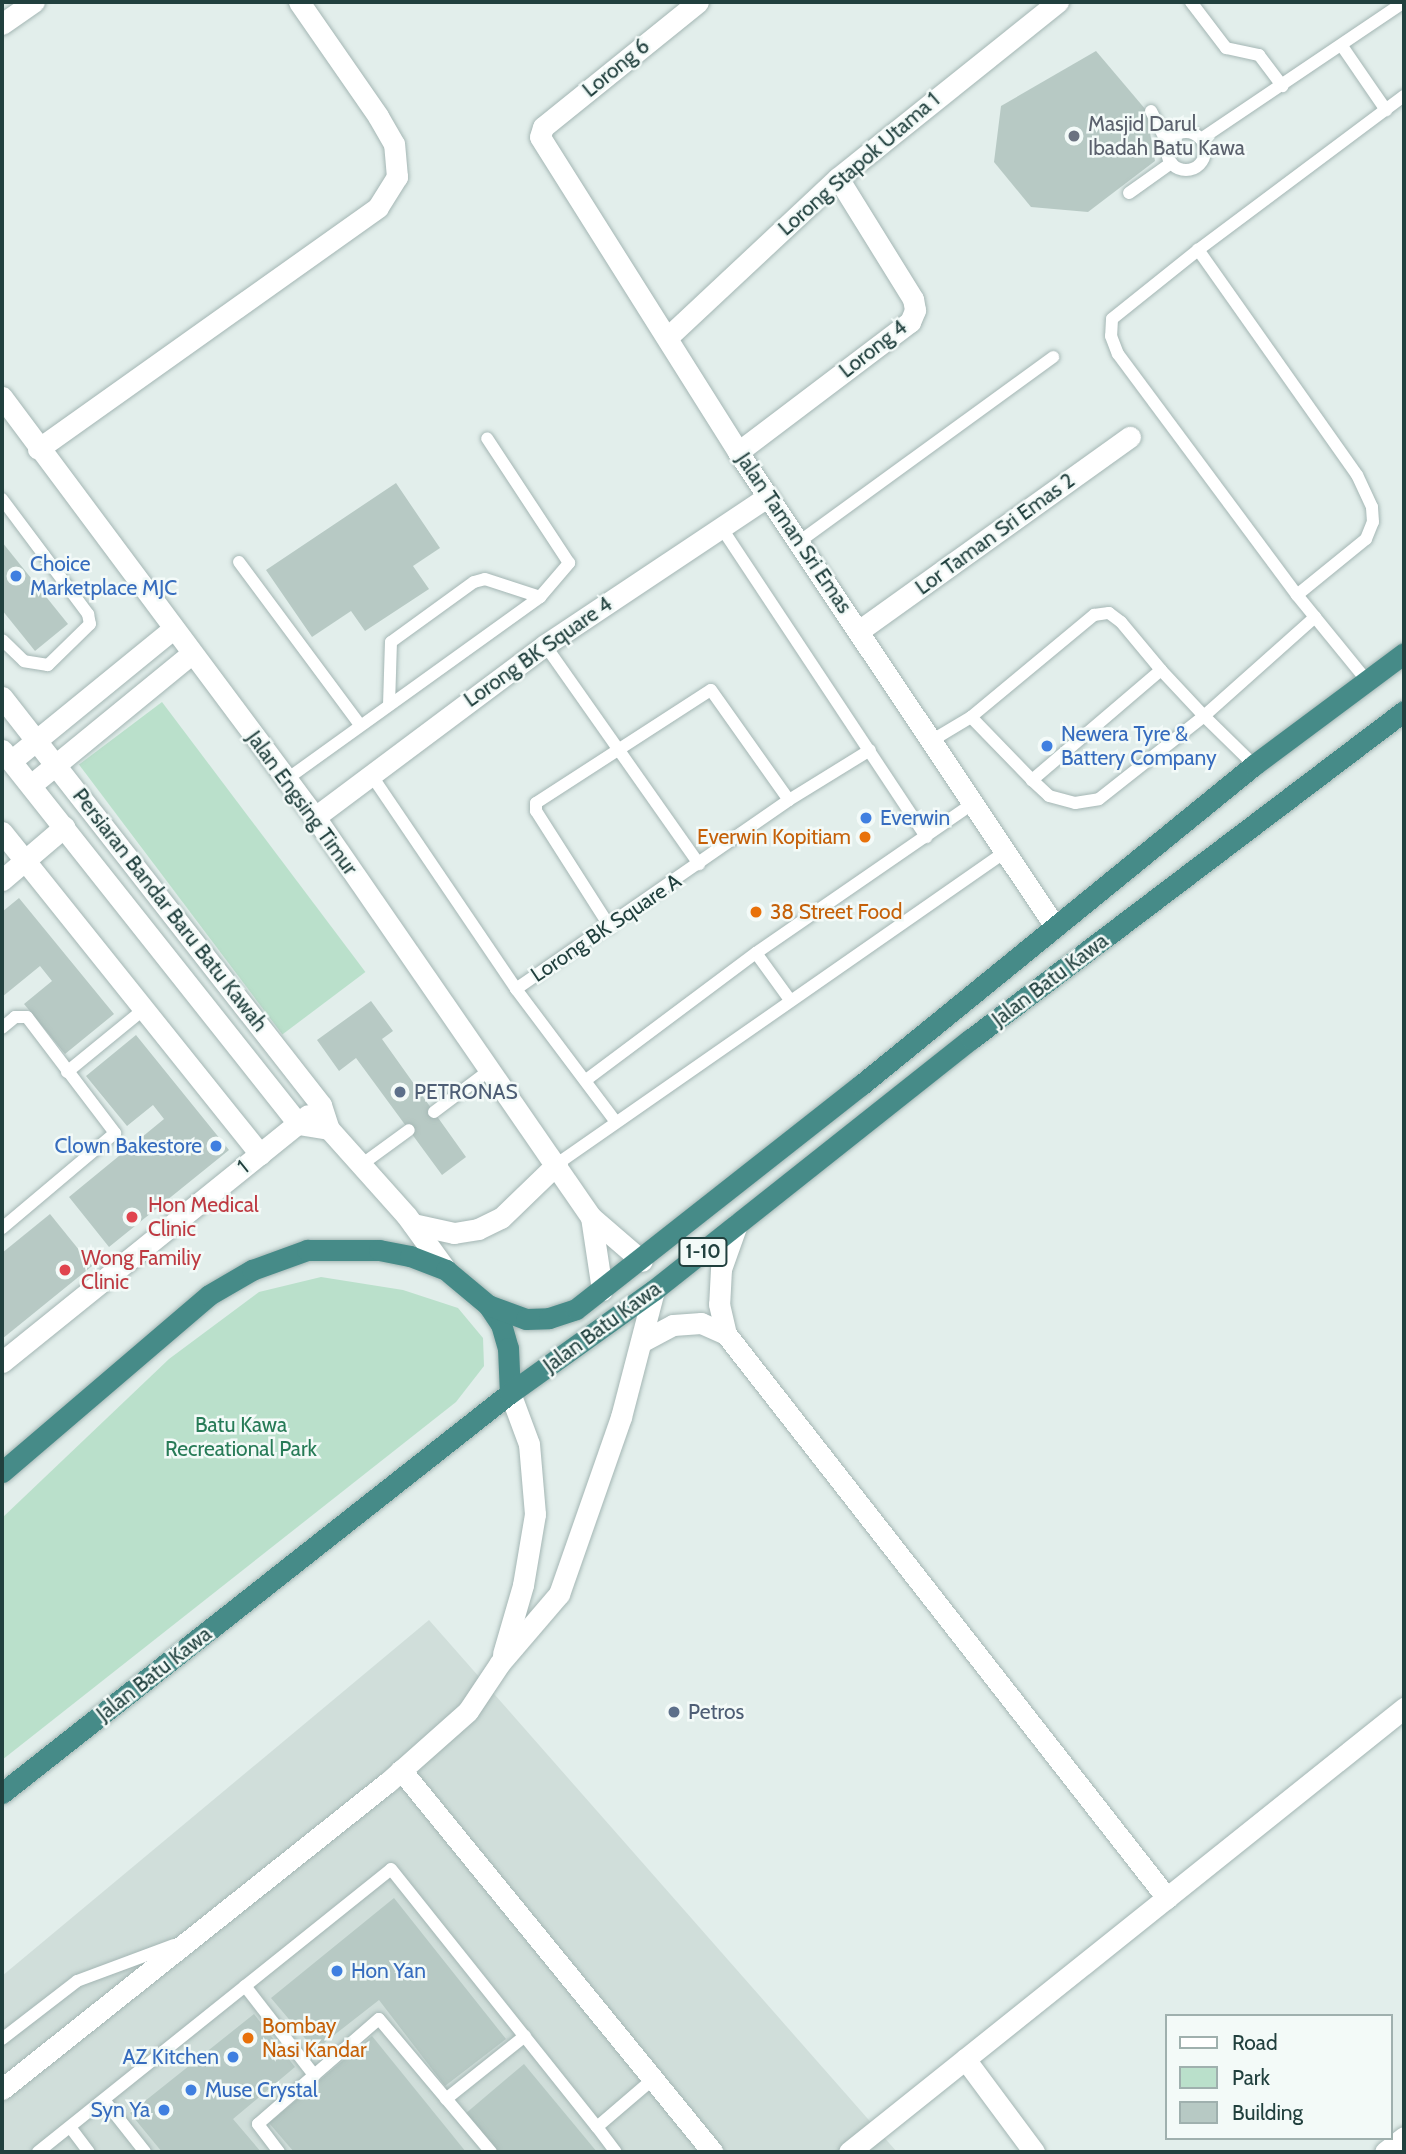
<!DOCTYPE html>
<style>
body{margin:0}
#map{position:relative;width:1406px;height:2154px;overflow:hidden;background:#e2eeeb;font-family:Cabin,sans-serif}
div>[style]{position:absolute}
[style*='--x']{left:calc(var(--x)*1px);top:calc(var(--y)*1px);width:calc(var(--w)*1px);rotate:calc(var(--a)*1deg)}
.built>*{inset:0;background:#d0deda}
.green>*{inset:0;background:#bae0cb;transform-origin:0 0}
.building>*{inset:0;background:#b7c9c4}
.roads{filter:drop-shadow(0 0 2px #a4b6b4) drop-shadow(0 0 2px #a4b6b4)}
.service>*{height:12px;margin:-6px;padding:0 6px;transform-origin:6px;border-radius:6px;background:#fff}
.service>.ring{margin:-6px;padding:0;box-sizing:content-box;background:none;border:12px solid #fff;border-radius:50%}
.minor>*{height:21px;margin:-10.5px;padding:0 10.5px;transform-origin:10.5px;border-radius:10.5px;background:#fff}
.trunk>*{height:21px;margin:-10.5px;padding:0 10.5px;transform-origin:10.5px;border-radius:10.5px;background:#468b88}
.dots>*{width:19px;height:19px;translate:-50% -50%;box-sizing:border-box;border:4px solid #f3faf8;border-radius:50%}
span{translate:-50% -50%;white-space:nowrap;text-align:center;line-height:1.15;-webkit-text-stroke:5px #f3faf8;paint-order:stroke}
.shield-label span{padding:2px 5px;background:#f3faf8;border:2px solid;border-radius:5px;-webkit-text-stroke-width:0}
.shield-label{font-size:19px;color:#21403e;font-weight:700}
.street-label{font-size:21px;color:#21403e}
.worship-label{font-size:21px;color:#5b616d}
.left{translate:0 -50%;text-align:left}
.shop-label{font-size:21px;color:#366cbe}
.right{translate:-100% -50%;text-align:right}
.food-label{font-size:21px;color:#c56008}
.service-label{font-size:21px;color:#4e5e75}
.health-label{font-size:21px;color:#be3a42}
.park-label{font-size:21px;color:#277b57}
.frame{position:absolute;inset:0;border:4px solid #21403e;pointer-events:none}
.legend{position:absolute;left:1165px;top:2014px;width:228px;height:126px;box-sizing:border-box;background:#f3faf8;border:2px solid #9fb0ae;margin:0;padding:9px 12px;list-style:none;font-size:21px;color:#21403e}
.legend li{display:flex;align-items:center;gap:14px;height:35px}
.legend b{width:35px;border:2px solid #9fb0ae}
</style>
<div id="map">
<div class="built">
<div style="clip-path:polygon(429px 1620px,897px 2152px,2px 2152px,2px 1976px)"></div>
</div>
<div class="green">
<div style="left:162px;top:702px;width:338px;height:104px;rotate:53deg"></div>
<div style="clip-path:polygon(321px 1277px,403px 1290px,458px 1308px,483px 1338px,484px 1366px,456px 1402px,2px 1760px,2px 1518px,169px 1359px,259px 1292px)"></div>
</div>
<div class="building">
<div style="clip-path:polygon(1096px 51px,1146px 110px,1155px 161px,1088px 212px,1031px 207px,994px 162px,1001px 106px)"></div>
<div style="clip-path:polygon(396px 483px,440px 548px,413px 566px,429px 589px,365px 631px,351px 611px,312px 637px,266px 570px)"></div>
<div style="clip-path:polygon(2px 542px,68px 624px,35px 651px,2px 610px)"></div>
<div style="clip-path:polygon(19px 898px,114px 1014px,65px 1054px,24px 1004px,52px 981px,40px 966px,2px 997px,2px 912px)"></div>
<div style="clip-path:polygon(371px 1001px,393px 1031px,382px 1039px,466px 1157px,442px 1175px,356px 1058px,339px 1071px,317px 1040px)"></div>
<div style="clip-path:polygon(136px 1035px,229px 1150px,109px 1247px,69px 1197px,164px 1119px,153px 1105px,127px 1126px,86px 1076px)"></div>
<div style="clip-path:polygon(50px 1214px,92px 1266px,2px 1339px,2px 1253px)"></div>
<div style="clip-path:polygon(394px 1898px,506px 2039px,445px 2086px,379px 2000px,315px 2050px,271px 1998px)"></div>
<div style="clip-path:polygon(254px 2014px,295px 2067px,233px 2119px,261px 2152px,162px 2152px,130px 2113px)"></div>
<div style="clip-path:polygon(372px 2036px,466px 2152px,294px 2152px,269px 2123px)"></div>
<div style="clip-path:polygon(524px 2064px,597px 2152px,498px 2152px,465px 2114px)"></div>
</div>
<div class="roads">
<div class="service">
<div style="--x:1191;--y:2;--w:58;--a:52.7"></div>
<div style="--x:1226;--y:48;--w:34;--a:12"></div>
<div style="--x:1259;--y:55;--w:39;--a:53"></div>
<div style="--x:1342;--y:46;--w:78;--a:55.5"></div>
<div style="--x:1151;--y:111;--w:37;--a:63"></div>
<div class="ring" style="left:1167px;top:132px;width:26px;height:26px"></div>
<div style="--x:1201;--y:139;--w:245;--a:-34"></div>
<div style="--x:1129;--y:193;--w:52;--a:-35.5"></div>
<div style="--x:1198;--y:250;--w:257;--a:-36.8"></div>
<div style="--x:2;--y:499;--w:144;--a:53.2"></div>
<div style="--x:88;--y:614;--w:10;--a:79"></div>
<div style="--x:90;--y:624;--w:59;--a:135.7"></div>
<div style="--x:48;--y:665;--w:24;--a:-171"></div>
<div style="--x:24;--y:661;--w:30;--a:-136"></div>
<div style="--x:721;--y:527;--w:372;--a:56.5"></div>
<div style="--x:800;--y:541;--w:313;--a:-36"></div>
<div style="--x:239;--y:562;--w:203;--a:53.4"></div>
<div style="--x:1297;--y:595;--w:89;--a:-39.1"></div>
<div style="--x:1366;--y:539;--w:18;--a:-68"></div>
<div style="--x:1373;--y:522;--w:15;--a:-94"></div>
<div style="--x:1372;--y:507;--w:35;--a:-115"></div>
<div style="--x:1357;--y:475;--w:276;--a:-125.2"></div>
<div style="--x:1198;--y:250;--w:110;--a:141.3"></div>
<div style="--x:1112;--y:319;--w:17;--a:93"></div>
<div style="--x:1111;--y:336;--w:19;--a:69"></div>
<div style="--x:1118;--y:354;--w:300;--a:53.4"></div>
<div style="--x:1297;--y:595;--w:112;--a:50.8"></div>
<div style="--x:545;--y:645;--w:268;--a:54.9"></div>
<div style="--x:389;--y:705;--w:63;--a:-88.2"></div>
<div style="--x:391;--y:642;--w:102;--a:-35.9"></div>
<div style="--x:474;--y:582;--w:11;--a:-15"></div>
<div style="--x:485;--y:579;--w:58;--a:18.1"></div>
<div style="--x:971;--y:717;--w:88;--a:45.9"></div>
<div style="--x:1032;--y:780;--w:23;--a:43"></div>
<div style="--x:1049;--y:796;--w:27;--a:15"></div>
<div style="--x:1075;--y:803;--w:24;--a:-9"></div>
<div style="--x:1099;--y:799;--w:134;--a:-38.3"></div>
<div style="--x:1204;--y:716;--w:63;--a:-133.1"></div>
<div style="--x:1161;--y:670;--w:170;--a:139.5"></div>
<div style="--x:931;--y:741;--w:47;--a:-31"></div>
<div style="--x:971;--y:717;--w:160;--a:-39.7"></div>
<div style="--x:1094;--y:615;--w:15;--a:-8"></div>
<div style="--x:1109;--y:613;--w:15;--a:37"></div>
<div style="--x:1121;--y:622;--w:62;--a:50.2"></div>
<div style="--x:1254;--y:765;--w:70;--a:-135.6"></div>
<div style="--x:1204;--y:716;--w:149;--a:-41.7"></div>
<div style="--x:370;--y:773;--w:261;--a:55.9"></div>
<div style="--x:516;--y:989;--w:166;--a:53.1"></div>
<div style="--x:287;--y:779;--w:312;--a:-35.7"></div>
<div style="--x:540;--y:597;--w:45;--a:-49.5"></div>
<div style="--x:569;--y:563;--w:149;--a:-123.3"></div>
<div style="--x:610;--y:927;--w:138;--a:-122.5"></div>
<div style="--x:536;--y:811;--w:8;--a:-90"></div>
<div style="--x:536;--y:803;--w:208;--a:-32.9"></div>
<div style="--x:711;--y:690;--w:135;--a:54.7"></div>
<div style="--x:756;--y:953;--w:58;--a:54.1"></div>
<div style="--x:516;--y:989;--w:332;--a:-34.7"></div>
<div style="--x:789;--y:800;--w:95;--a:-31.7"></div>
<div style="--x:2;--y:1028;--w:17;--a:-40"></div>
<div style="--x:15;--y:1017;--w:12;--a:0"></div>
<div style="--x:27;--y:1017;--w:146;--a:52.8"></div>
<div style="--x:115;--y:1133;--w:148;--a:139.9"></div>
<div style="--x:67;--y:1072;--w:99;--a:-39.3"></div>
<div style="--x:586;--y:1080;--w:212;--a:-36.8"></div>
<div style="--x:756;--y:953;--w:262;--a:-34.6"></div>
<div style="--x:434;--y:1112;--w:71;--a:-37"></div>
<div style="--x:557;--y:1164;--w:542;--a:-34.86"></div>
<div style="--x:361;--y:1165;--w:59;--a:-36.1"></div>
<div style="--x:245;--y:1986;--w:113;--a:52.2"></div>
<div style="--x:2;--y:2039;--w:95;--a:-37.7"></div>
<div style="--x:77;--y:1981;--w:103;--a:-20.4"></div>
<div style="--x:446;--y:2099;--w:101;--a:-38.6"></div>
<div style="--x:104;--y:2100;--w:66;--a:51.7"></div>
<div style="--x:70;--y:2127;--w:31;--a:53"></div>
<div style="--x:597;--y:2127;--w:31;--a:53"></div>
<div style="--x:38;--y:2152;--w:452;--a:-38.7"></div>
<div style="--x:391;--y:1869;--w:330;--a:51.4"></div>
<div style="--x:597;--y:2127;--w:74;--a:-40.6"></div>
<div style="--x:279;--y:2152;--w:35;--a:-127"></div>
<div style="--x:258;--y:2124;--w:160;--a:-41"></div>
<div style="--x:379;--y:2019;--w:174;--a:49.9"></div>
</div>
<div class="minor">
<div style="--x:698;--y:2;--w:199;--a:141.1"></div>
<div style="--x:543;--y:127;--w:10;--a:107"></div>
<div style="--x:540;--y:137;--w:372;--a:57.8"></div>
<div style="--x:738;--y:452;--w:569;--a:56.25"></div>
<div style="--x:2;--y:24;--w:39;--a:-35"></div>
<div style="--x:669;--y:336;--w:231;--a:-43.1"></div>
<div style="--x:838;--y:178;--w:282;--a:-38.7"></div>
<div style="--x:2;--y:397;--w:524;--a:53.31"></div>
<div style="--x:315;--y:817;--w:486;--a:55.4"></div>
<div style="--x:591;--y:1217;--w:67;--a:40.8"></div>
<div style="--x:38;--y:449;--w:417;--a:-35.4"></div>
<div style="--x:378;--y:207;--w:36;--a:-58"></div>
<div style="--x:397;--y:177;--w:33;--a:-95"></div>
<div style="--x:394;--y:144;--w:32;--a:-120"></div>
<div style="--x:378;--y:116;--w:139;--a:-124.7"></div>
<div style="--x:738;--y:452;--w:216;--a:-37.1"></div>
<div style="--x:910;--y:322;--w:13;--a:-67"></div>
<div style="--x:915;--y:310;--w:11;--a:-100"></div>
<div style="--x:913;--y:299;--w:142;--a:-121.8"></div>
<div style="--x:860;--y:630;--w:332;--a:-35.6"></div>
<div style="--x:2;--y:697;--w:518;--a:51.98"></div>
<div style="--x:321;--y:1105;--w:25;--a:72"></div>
<div style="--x:329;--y:1129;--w:115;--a:48.2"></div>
<div style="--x:406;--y:1215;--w:68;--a:54"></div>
<div style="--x:2;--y:750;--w:477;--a:51.6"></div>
<div style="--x:298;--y:1124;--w:31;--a:9"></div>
<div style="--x:11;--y:761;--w:209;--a:-39.2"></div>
<div style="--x:31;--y:785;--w:207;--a:-39.3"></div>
<div style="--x:315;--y:817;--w:287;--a:-36.8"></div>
<div style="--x:545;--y:645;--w:268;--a:-33.7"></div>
<div style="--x:2;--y:832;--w:413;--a:51.3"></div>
<div style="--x:2;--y:880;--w:82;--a:-40.5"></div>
<div style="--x:591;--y:1217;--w:74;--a:81.4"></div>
<div style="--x:413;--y:1224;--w:42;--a:12.4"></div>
<div style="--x:454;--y:1233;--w:24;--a:-9"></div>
<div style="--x:478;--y:1229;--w:25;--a:-26"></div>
<div style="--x:501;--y:1218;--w:78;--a:-44"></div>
<div style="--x:737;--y:1224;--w:48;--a:109.6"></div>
<div style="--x:721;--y:1269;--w:35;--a:93"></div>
<div style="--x:719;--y:1304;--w:31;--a:77"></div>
<div style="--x:726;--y:1334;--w:716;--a:51.98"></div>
<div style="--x:641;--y:1342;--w:36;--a:-28"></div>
<div style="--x:673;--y:1325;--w:28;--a:-4"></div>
<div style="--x:701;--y:1323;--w:27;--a:24"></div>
<div style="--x:2;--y:1362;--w:393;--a:-38.9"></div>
<div style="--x:503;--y:1654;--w:72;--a:-73.8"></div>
<div style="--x:523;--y:1585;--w:72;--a:-80.4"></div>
<div style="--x:535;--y:1514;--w:70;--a:-94.9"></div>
<div style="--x:529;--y:1444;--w:54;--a:-110.4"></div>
<div style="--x:401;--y:1770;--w:493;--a:50.8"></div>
<div style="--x:965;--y:2059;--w:116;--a:53.4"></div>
<div style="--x:2;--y:2089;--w:492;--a:-38.5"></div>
<div style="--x:387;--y:1783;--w:108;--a:-41.6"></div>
<div style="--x:468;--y:1711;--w:58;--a:-56.3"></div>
<div style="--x:500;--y:1663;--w:91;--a:-49.5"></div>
<div style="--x:559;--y:1594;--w:188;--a:-70.7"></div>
<div style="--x:621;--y:1417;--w:131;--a:-75.4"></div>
<div style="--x:849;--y:2152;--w:711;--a:-38.66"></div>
<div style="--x:1385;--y:2152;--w:24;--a:-38"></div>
</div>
<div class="trunk">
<div style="--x:488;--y:1305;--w:23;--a:56"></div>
<div style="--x:501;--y:1324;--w:25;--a:74"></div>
<div style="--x:508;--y:1348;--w:45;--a:87.5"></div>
<div style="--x:2;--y:1472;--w:272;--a:-40.5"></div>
<div style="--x:209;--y:1295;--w:50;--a:-30.2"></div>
<div style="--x:252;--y:1270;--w:59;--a:-20"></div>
<div style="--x:307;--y:1250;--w:72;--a:0"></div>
<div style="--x:379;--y:1250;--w:32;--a:11"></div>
<div style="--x:410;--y:1256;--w:39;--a:21"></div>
<div style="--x:446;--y:1270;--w:55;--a:39.8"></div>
<div style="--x:488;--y:1305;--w:40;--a:20.2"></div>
<div style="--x:526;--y:1319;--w:23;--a:-2"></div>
<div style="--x:549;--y:1318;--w:28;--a:-18"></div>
<div style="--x:576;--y:1309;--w:362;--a:-38.2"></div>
<div style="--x:861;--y:1085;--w:507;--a:-39.15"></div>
<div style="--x:1254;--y:765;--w:187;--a:-36.7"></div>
<div style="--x:2;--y:1793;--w:647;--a:-38.22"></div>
<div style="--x:510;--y:1393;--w:177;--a:-35.6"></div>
<div style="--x:654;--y:1290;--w:404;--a:-38.4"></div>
<div style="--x:971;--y:1039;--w:543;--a:-37.14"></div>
</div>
</div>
<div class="dots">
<div style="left:1074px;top:136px;background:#6b7280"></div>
<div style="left:16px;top:576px;background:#3f7fe0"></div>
<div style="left:1047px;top:746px;background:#3f7fe0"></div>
<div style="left:866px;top:818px;background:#3f7fe0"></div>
<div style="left:865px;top:837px;background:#e8710a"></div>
<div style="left:756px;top:912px;background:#e8710a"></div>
<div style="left:400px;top:1092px;background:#5c6f8a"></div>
<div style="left:216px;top:1146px;background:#3f7fe0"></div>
<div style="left:132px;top:1217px;background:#e0444e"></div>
<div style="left:65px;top:1270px;background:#e0444e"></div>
<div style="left:674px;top:1712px;background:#5c6f8a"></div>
<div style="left:337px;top:1971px;background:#3f7fe0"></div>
<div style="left:248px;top:2038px;background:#e8710a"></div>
<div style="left:233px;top:2057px;background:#3f7fe0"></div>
<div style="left:191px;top:2090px;background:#3f7fe0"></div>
<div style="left:164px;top:2110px;background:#3f7fe0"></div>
</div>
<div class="shield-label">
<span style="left:703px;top:1252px">1-10</span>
</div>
<div class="street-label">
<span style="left:616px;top:68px;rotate:-39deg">Lorong 6</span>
<span style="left:859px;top:164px;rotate:-41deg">Lorong Stapok Utama 1</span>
<span style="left:873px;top:349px;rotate:-38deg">Lorong 4</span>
<span style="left:794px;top:533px;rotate:56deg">Jalan Taman Sri Emas</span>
<span style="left:995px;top:534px;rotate:-36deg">Lor Taman Sri Emas 2</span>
<span style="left:538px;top:652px;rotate:-35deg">Lorong BK Square 4</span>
<span style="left:302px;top:803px;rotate:54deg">Jalan Engsing Timur</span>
<span style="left:170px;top:910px;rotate:52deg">Persiaran Bandar Baru Batu Kawah</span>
<span style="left:606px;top:928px;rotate:-34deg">Lorong BK Square A</span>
<span style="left:1050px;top:980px;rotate:-37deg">Jalan Batu Kawa</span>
<span style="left:243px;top:1167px;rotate:-39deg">1</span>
<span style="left:602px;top:1327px;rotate:-36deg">Jalan Batu Kawa</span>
<span style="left:154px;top:1674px;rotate:-38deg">Jalan Batu Kawa</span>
</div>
<div class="worship-label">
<span class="left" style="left:1088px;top:136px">Masjid Darul<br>Ibadah Batu Kawa</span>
</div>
<div class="shop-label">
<span class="left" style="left:30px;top:576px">Choice<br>Marketplace MJC</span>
<span class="left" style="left:1061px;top:746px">Newera Tyre &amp;<br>Battery Company</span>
<span class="left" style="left:880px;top:818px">Everwin</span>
<span class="right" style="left:202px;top:1146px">Clown Bakestore</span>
<span class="left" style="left:351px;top:1971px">Hon Yan</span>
<span class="right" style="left:219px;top:2057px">AZ Kitchen</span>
<span class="left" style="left:205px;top:2090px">Muse Crystal</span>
<span class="right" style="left:150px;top:2110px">Syn Ya</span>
</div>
<div class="food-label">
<span class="right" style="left:851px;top:837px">Everwin Kopitiam</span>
<span class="left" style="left:770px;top:912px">38 Street Food</span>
<span class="left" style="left:262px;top:2038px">Bombay<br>Nasi Kandar</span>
</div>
<div class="service-label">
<span class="left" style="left:414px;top:1092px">PETRONAS</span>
<span class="left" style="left:688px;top:1712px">Petros</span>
</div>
<div class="health-label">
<span class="left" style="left:148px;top:1217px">Hon Medical<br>Clinic</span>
<span class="left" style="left:81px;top:1270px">Wong Familiy<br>Clinic</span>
</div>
<div class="park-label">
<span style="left:241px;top:1437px">Batu Kawa<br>Recreational Park</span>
</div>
<div class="frame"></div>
<ul class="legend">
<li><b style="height:9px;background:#fff"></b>Road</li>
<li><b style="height:19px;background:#bae0cb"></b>Park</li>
<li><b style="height:19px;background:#b7c9c4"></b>Building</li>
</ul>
</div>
